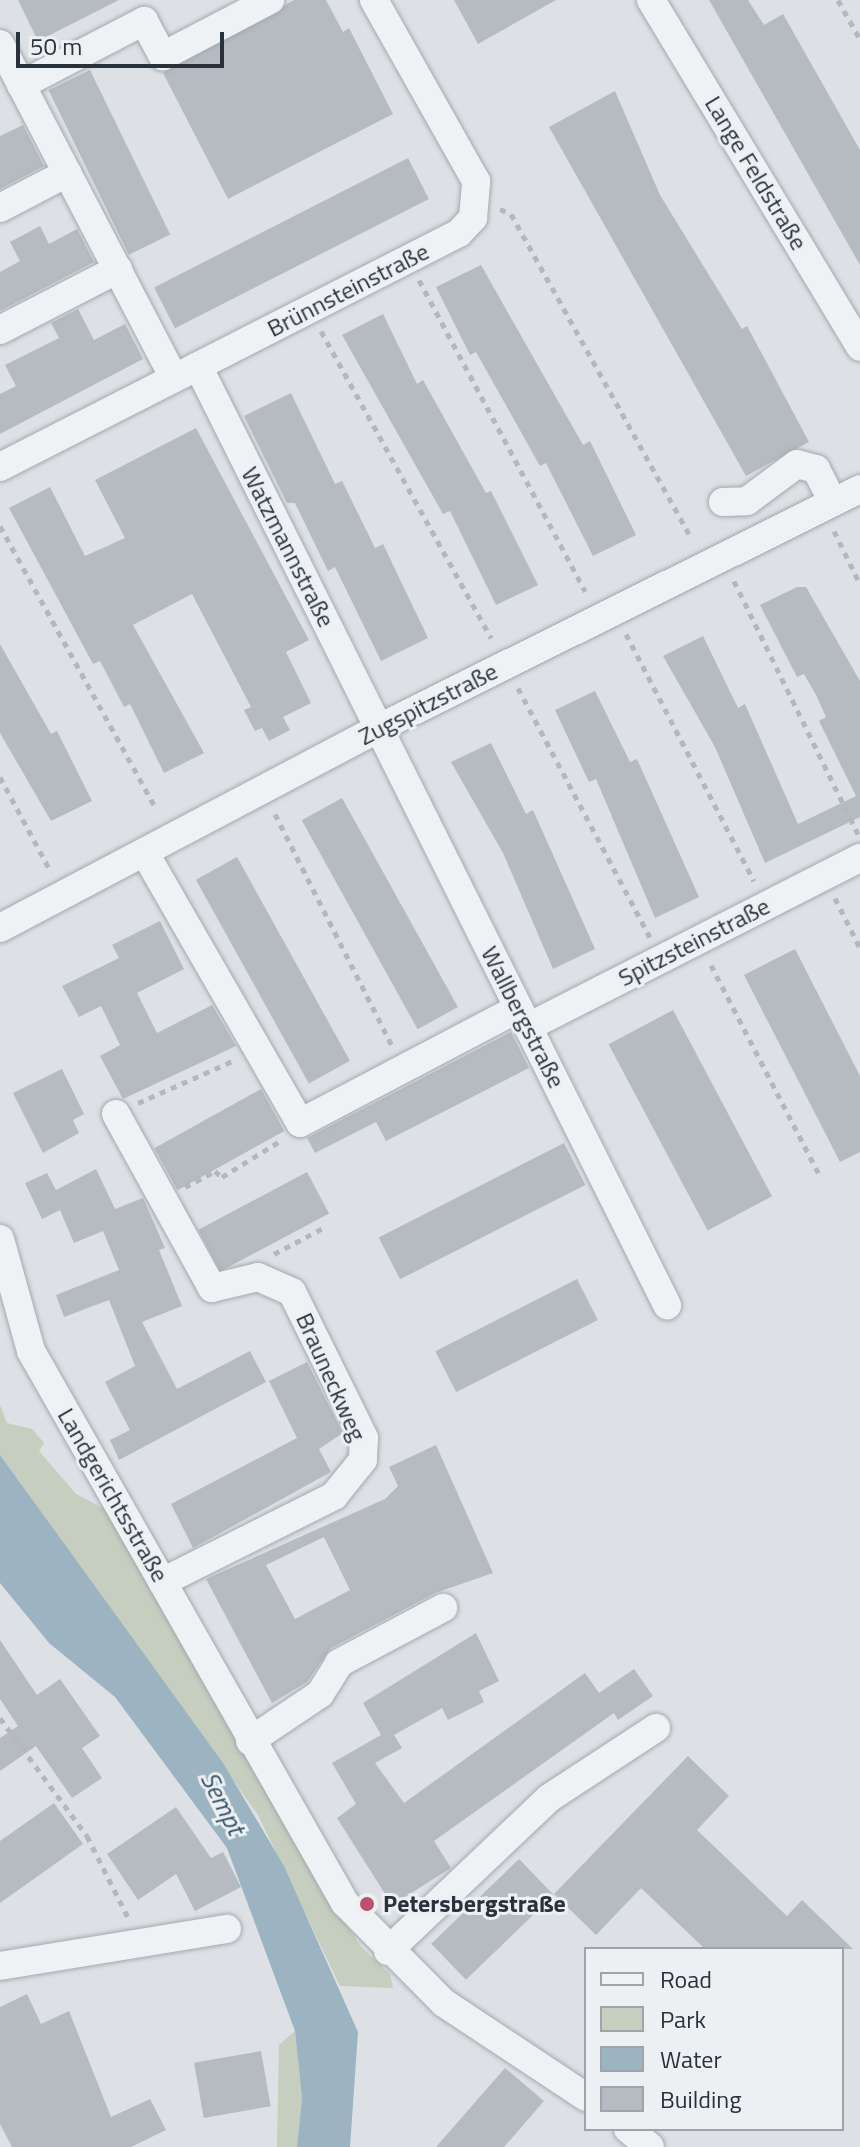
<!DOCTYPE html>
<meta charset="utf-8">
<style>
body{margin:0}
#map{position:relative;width:860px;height:2147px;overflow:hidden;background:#dde1e5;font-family:"Titillium Web",sans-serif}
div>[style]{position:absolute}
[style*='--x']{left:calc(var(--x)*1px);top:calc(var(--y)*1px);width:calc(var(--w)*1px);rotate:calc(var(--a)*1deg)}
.green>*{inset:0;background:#c5cebf}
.water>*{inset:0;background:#9cb3c1}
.building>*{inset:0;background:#b5bbc1;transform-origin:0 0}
.path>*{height:5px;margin-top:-2.5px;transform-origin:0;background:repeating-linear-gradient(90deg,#b4b8bc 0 6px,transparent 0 12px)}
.roads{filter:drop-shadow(0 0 2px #a3a9ae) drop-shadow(0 0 2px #a3a9ae)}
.minor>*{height:28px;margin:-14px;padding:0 14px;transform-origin:14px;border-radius:14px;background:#eff2f4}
.dots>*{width:22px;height:22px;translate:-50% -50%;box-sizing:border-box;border:4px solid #ecf0f3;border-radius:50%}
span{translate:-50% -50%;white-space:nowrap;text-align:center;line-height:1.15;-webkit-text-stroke:6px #ecf0f3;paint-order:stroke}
.street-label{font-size:24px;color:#29313a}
.poi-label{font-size:24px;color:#29313a;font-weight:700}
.left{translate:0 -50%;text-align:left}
.water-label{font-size:26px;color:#385469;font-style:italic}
.legend{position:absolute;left:584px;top:1947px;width:260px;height:184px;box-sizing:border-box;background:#ecf0f3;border:2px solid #9ea4a9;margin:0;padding:10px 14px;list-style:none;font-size:24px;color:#29313a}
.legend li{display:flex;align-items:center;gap:16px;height:40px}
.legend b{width:40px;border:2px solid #9ea4a9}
.scale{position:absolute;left:16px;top:32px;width:208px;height:36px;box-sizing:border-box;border:4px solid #29313a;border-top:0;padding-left:10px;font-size:24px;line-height:28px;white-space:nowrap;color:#29313a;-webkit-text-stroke:6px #ecf0f3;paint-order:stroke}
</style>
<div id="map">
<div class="green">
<div style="clip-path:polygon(0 1405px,7px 1423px,32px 1429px,44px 1443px,39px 1451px,76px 1494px,114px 1514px,327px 1894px,361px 1947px,390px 1974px,393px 1988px,340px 1986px,258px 1815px,0 1455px)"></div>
<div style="clip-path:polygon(295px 2031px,302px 2098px,297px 2147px,277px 2147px,279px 2045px)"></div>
</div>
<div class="water">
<div style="clip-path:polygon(0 1455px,223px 1763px,284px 1866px,358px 2032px,350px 2147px,297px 2147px,302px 2098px,295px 2031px,227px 1848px,115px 1697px,49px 1643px,0 1583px)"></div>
</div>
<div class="building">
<div style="clip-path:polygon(18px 0,119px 0,38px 41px)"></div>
<div style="clip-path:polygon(294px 0,326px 0,343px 32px,349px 28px,393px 114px,228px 199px,163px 73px)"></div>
<div style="clip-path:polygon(454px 0,556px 0,478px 44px)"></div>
<div style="clip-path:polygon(709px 0,748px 0,764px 25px,783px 14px,860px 150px,860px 265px)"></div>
<div style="left:90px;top:70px;width:183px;height:46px;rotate:64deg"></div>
<div style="clip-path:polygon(615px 91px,660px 195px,742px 329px,747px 326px,809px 442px,746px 476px,549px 127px)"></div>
<div style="clip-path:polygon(23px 125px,44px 166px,0 189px,0 136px)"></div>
<div style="left:408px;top:158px;width:46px;height:285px;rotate:63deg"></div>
<div style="clip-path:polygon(40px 226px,49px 244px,77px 229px,94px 262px,0 311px,0 272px,20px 261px,10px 242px)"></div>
<div style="clip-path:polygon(481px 265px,583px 445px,590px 441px,636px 535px,593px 556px,546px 463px,540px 466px,476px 352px,470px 355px,436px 287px)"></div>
<div style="clip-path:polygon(78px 309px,94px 340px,125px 324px,143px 359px,0 434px,0 394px,16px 386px,5px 365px,59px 338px,51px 323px)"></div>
<div style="clip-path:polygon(383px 314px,417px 384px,423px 380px,486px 493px,491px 491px,538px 585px,496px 605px,450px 511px,443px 514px,342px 335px)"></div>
<div style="clip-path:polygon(291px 393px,335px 484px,342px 481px,375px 548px,383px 544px,428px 638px,381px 661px,335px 567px,328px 571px,295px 503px,287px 503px,244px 416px)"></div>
<div style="clip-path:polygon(196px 428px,309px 640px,286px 652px,311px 703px,283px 717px,290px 730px,269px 741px,262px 728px,255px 731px,244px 710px,251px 707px,192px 594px,133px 625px,204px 753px,164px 773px,130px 704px,124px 707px,100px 661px,93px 664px,9px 508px,50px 487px,85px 556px,125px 538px,95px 480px)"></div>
<div style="clip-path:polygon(797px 587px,806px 587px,860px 681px,860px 817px,765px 863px,715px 747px,663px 656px,703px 636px,738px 708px,745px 704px,798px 824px,856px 796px,819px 721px,826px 717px,816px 695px,804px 674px,797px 677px,760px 605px)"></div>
<div style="clip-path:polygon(0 644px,51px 734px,57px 731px,92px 801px,51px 821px,0 733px)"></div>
<div style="clip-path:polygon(595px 691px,630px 762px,637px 759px,699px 897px,655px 918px,596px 779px,589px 782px,555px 710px)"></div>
<div style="clip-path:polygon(491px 743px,526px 814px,533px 810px,595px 949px,553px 969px,503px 853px,451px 762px)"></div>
<div style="left:342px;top:798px;width:239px;height:46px;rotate:61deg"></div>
<div style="left:237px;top:857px;width:233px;height:47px;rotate:61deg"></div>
<div style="clip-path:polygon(160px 921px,184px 969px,137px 993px,157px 1033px,212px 1005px,236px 1046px,123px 1099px,100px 1056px,120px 1045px,101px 1006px,79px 1017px,62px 986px,119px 958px,112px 945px)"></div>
<div style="clip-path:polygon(795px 949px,860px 1076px,860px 1152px,840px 1162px,744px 975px)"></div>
<div style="left:673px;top:1010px;width:211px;height:73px;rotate:62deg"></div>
<div style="clip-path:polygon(511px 1032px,529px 1068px,386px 1141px,376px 1122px,315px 1153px,307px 1138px)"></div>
<div style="clip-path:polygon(62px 1069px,84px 1114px,73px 1120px,79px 1133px,43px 1153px,13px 1093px)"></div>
<div style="left:261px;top:1089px;width:48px;height:122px;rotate:61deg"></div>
<div style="left:564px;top:1143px;width:47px;height:208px;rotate:63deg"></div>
<div style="clip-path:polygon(96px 1169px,115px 1209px,143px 1198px,165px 1248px,159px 1250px,182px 1306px,142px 1322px,177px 1389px,250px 1351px,266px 1382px,119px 1460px,110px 1440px,130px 1430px,105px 1382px,135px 1366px,109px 1300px,64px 1317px,56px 1295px,119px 1270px,103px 1231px,74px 1243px,60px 1210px,42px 1219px,25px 1183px,47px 1173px,56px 1190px)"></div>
<div style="left:307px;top:1172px;width:47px;height:123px;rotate:62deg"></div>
<div style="left:577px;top:1279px;width:46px;height:159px;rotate:63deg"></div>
<div style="clip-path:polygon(307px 1362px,343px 1433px,319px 1449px,331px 1472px,193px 1548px,171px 1504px,297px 1438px,269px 1381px)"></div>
<div style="clip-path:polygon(evenodd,436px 1445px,493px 1573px,435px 1593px,331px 1648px,307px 1682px,272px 1703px,206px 1579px,385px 1499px,398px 1486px,389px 1467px,436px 1445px,324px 1537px,350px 1590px,295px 1619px,266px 1565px,324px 1537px)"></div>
<div style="clip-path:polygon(476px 1633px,499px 1681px,479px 1691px,484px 1702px,448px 1720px,442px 1708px,394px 1735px,402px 1748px,375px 1763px,404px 1803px,585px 1673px,599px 1693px,634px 1669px,653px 1696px,618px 1720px,614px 1713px,434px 1841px,451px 1868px,392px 1905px,337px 1818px,356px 1804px,332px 1763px,381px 1735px,363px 1703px)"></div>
<div style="clip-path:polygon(0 1640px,37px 1695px,60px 1679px,100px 1736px,82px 1748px,102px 1778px,72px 1798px,36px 1746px,0 1771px,0 1738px,18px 1726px,0 1699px)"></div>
<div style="clip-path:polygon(688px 1756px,729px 1796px,697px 1830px,787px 1916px,802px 1900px,853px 1949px,705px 1949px,641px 1888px,596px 1935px,554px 1894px)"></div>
<div style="clip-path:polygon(54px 1803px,83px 1844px,0 1903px,0 1841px)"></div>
<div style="clip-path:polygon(176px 1807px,211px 1858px,223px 1852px,241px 1887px,195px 1911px,176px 1874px,138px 1900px,107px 1854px)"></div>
<div style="left:519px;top:1859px;width:50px;height:122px;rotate:46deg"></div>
<div style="clip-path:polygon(27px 1994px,41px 2024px,69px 2011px,111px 2117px,150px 2099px,166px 2130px,131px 2147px,12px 2147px,0 2124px,0 2007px)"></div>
<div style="left:261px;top:2051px;width:56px;height:68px;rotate:80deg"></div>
<div style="clip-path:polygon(505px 2068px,544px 2101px,504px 2147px,436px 2147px)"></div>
</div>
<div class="path">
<div style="--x:838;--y:0;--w:45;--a:60.6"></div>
<div style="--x:500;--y:209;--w:12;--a:24"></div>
<div style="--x:511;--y:214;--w:371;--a:60.9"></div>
<div style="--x:419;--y:280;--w:353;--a:61.9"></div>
<div style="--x:321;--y:331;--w:351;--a:61"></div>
<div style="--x:0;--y:526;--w:323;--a:61.1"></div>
<div style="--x:834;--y:531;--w:59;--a:63.9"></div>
<div style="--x:734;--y:581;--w:282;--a:63.9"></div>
<div style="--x:626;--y:634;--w:278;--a:62.6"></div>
<div style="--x:518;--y:688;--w:282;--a:62.1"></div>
<div style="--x:0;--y:777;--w:108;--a:61.8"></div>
<div style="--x:275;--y:814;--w:258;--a:63.2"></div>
<div style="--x:835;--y:898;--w:56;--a:63.4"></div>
<div style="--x:711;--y:965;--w:235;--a:62.7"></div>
<div style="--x:138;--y:1103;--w:106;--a:-23.9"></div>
<div style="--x:185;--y:1187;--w:34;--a:-28"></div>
<div style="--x:215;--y:1171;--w:9;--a:41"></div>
<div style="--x:222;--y:1177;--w:68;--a:-31.8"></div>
<div style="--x:274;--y:1254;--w:58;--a:-27.9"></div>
<div style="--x:0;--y:1718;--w:147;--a:53.6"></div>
<div style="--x:87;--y:1836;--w:93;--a:63.2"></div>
</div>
<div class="roads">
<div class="minor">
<div style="--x:651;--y:0;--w:405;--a:58.9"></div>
<div style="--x:0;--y:44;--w:377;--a:62.5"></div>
<div style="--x:21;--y:85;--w:139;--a:-27.5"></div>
<div style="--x:144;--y:21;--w:40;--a:62"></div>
<div style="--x:163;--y:56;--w:121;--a:-27.6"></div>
<div style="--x:0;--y:208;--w:76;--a:-27.6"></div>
<div style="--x:0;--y:330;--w:133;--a:-27.3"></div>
<div style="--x:198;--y:366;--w:1050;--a:63.46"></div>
<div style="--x:0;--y:467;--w:515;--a:-27.01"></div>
<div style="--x:459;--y:233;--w:21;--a:-47"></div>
<div style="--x:473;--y:218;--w:37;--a:-85"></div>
<div style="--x:476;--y:181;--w:208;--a:-119.4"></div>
<div style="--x:723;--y:502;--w:24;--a:-2"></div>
<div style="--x:747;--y:501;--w:62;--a:-36.5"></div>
<div style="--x:797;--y:464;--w:20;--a:15"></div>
<div style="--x:816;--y:469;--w:36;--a:63"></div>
<div style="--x:146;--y:855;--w:309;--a:60.1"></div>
<div style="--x:300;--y:1123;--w:247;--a:-27.7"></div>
<div style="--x:0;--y:928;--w:429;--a:-27.8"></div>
<div style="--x:379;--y:728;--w:537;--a:-26.42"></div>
<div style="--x:528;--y:1027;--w:373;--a:-27"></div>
<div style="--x:116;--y:1114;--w:199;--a:61.1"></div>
<div style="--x:212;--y:1288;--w:47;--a:-13.4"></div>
<div style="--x:258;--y:1277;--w:37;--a:24"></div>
<div style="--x:292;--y:1292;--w:163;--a:63.7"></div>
<div style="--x:364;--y:1438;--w:22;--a:93"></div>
<div style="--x:363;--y:1460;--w:46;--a:128.9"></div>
<div style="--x:334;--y:1496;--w:192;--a:153.4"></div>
<div style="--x:0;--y:1239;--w:116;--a:74.5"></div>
<div style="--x:31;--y:1351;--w:635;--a:60.37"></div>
<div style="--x:345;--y:1903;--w:141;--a:45.3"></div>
<div style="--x:444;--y:2003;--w:170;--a:33.5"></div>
<div style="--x:250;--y:1741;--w:84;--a:-33.9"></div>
<div style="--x:320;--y:1694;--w:36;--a:-58"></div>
<div style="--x:339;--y:1663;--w:118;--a:-27.9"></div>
<div style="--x:388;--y:1951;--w:222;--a:-43.5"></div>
<div style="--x:549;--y:1798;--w:128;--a:-33.2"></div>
<div style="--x:0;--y:1966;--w:230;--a:-9.3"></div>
<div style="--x:628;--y:2129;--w:28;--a:39"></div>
</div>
</div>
<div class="dots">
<div style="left:367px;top:1904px;background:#bd506f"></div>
</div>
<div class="street-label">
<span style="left:756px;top:173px;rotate:59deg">Lange Feldstraße</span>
<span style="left:348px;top:290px;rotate:-27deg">Brünnsteinstraße</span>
<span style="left:288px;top:547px;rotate:63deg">Watzmannstraße</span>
<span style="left:428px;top:704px;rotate:-27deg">Zugspitzstraße</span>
<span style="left:694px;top:942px;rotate:-27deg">Spitzsteinstraße</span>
<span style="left:523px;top:1017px;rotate:63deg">Wallbergstraße</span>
<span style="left:331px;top:1377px;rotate:66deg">Brauneckweg</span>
<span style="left:113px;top:1495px;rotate:60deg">Landgerichtsstraße</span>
</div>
<div class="poi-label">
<span class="left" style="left:383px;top:1904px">Petersbergstraße</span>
</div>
<div class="water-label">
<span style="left:223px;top:1803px;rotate:63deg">Sempt</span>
</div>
<ul class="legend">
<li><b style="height:10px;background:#eff2f4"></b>Road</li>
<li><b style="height:22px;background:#c5cebf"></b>Park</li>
<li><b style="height:22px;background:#9cb3c1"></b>Water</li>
<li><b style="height:22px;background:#b5bbc1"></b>Building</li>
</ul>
<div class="scale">50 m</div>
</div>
